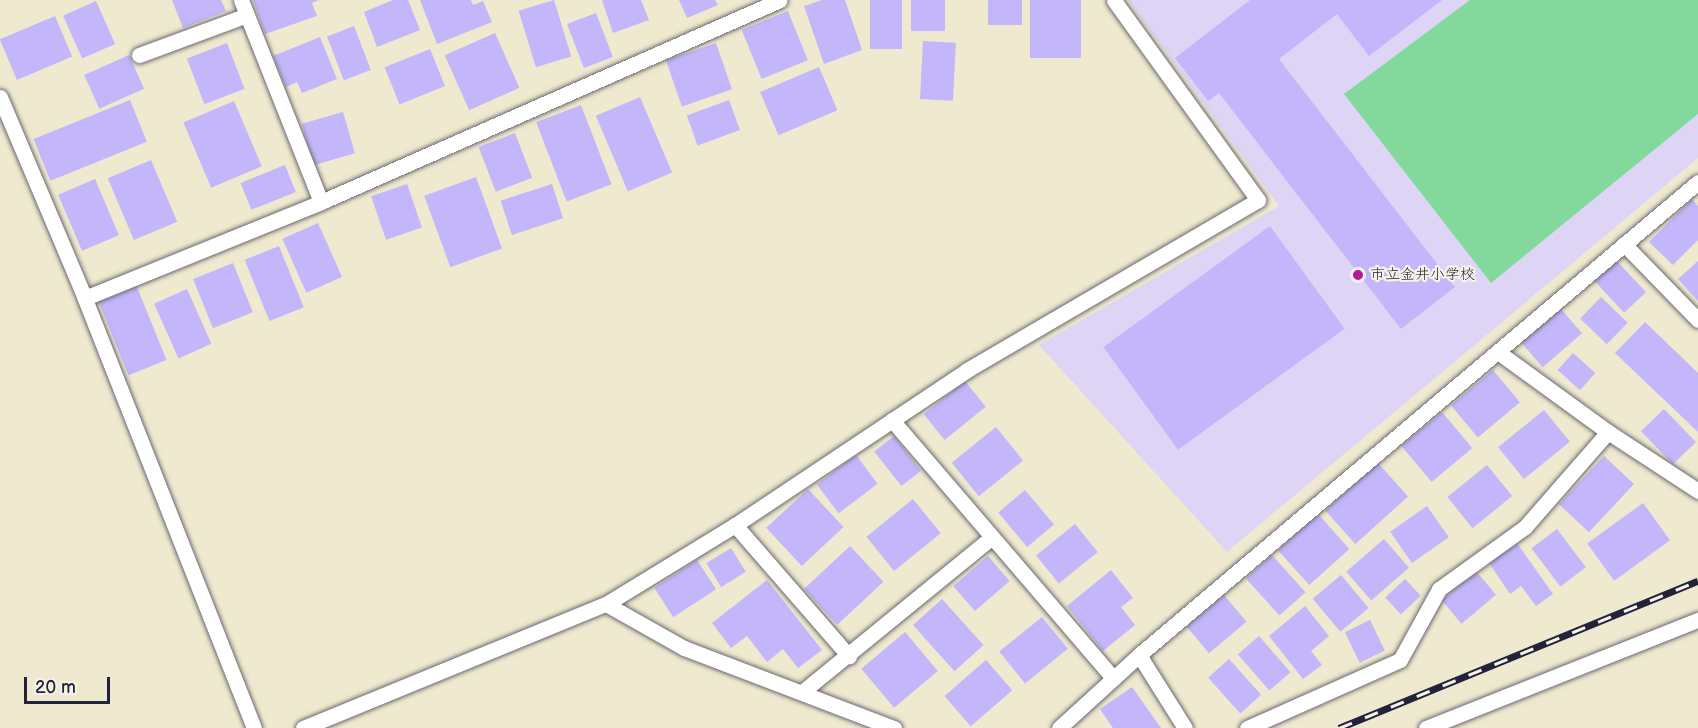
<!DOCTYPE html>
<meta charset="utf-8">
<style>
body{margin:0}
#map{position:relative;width:1698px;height:728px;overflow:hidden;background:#efe9cf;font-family:"Balsamiq Sans","Klee One",sans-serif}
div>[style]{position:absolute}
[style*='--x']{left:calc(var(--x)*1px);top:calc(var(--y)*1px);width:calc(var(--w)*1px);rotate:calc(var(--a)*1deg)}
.built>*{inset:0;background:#ded5f6}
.green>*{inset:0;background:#83d89b}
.building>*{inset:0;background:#c4b6fb;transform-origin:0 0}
.roads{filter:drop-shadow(0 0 2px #6a686f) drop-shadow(0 0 2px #6a686f)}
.service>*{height:15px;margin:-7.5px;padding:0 7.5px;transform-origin:7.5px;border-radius:7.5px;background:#fff}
.rail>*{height:7px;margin-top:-3.5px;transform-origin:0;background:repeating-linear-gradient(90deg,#f7f3e8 0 14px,#22223b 0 28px);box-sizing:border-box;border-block:2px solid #22223b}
.dots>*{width:16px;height:16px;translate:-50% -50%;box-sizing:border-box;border:3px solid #f7f3e8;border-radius:50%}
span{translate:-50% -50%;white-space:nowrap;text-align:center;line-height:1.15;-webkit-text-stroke:4.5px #f7f3e8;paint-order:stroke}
.poi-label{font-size:15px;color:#22223b}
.left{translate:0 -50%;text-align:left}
.scale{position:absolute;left:24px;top:677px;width:86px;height:27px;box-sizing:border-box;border:3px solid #22223b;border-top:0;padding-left:8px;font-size:18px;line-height:21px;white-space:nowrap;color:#22223b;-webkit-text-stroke:4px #f7f3e8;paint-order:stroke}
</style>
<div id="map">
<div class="built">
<div style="clip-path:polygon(1128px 0,1698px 0,1698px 158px,1227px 552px,1039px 345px,1279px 206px)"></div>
</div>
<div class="green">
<div style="clip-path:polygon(1470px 0,1698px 0,1698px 114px,1491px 283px,1344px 94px)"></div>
</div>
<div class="building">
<div style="clip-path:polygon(172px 0,221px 0,226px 11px,183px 28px)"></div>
<div style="clip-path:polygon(253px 0,319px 0,312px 3px,317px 16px,265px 34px)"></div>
<div style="clip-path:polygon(393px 0,408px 0,420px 30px,377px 47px,364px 12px)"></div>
<div style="clip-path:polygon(420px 0,471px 0,473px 5px,483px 1px,492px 22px,437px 44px)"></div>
<div style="left:554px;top:0;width:59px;height:37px;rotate:73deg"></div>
<div style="clip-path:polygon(602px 0,641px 0,649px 20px,613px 33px)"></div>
<div style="clip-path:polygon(679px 0,715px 0,718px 5px,687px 18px)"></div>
<div style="clip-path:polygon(822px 0,845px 0,862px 50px,824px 64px,804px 6px)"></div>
<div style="left:870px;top:0;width:32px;height:49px"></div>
<div style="left:911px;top:0;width:34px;height:31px"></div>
<div style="left:988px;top:0;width:34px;height:25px"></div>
<div style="left:1030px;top:0;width:51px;height:58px"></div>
<div style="clip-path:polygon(1250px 0,1442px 0,1369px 56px,1337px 14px,1279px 59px,1455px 287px,1401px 329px,1219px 93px,1208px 101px,1175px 58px)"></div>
<div style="left:96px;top:1px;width:47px;height:36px;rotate:66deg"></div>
<div style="left:788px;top:11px;width:53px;height:50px;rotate:68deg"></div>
<div style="left:596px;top:13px;width:47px;height:31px;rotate:69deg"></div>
<div style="left:55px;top:16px;width:44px;height:60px;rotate:67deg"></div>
<div style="left:354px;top:26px;width:47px;height:29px;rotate:69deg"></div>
<div style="left:495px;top:33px;width:60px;height:55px;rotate:66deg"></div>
<div style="clip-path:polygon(320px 37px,337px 79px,302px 93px,297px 82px,286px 87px,273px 56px)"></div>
<div style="left:923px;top:41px;width:33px;height:58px;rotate:3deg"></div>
<div style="left:227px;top:43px;width:49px;height:43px;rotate:69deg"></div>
<div style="left:716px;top:43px;width:49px;height:53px;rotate:71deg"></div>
<div style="left:430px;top:49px;width:40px;height:49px;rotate:68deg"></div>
<div style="left:129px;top:55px;width:37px;height:49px;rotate:66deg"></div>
<div style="left:819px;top:67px;width:47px;height:64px;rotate:67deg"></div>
<div style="left:640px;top:97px;width:82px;height:48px;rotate:67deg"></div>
<div style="left:130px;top:100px;width:45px;height:104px;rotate:68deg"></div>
<div style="left:729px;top:100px;width:32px;height:45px;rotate:70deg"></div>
<div style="left:234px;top:101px;width:71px;height:55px;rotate:67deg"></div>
<div style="left:581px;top:105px;width:85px;height:48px;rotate:69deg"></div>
<div style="left:343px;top:112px;width:43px;height:43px;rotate:74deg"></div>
<div style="left:515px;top:133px;width:48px;height:39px;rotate:69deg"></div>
<div style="left:151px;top:160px;width:67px;height:47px;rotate:67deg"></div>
<div style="left:285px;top:165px;width:29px;height:48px;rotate:68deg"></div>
<div style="left:476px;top:177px;width:76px;height:55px;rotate:70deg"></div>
<div style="left:95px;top:179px;width:61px;height:40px;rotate:67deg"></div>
<div style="left:407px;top:184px;width:46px;height:38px;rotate:71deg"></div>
<div style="left:552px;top:184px;width:36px;height:54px;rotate:72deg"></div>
<div style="clip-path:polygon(1692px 199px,1698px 206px,1698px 240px,1673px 265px,1649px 242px)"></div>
<div style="left:318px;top:223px;width:59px;height:39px;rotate:66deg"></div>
<div style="left:1270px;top:226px;width:127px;height:206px;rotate:54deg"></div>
<div style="left:279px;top:246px;width:66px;height:37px;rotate:68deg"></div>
<div style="left:1616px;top:260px;width:44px;height:30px;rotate:47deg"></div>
<div style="clip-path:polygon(1698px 261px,1698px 301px,1678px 279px)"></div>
<div style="left:233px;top:263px;width:53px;height:43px;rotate:68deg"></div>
<div style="left:135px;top:282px;width:84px;height:41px;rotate:68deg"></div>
<div style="left:187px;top:289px;width:60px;height:36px;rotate:66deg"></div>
<div style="left:1601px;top:297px;width:37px;height:30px;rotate:44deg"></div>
<div style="left:1561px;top:309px;width:32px;height:52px;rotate:49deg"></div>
<div style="clip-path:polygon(1645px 322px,1698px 373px,1698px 432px,1615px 353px)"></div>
<div style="left:1573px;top:353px;width:30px;height:23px;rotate:42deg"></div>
<div style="left:1493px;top:370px;width:42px;height:55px;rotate:50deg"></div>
<div style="left:965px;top:381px;width:33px;height:53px;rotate:51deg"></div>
<div style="left:1664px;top:409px;width:46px;height:32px;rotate:46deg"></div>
<div style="left:1544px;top:410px;width:41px;height:59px;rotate:51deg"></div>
<div style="left:1442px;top:412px;width:47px;height:53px;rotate:50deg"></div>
<div style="left:996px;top:427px;width:43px;height:57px;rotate:51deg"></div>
<div style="left:894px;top:436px;width:44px;height:25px;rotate:52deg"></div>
<div style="left:856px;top:455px;width:36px;height:49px;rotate:53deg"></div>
<div style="left:1604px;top:456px;width:41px;height:66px;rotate:43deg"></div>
<div style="left:1378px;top:463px;width:45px;height:71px;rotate:48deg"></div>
<div style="left:1487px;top:465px;width:40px;height:51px;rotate:51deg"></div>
<div style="left:808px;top:489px;width:52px;height:57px;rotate:47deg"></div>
<div style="left:1025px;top:490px;width:45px;height:35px;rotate:50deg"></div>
<div style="left:913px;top:499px;width:44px;height:60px;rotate:51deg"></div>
<div style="left:1643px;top:503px;width:46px;height:69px;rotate:54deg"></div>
<div style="left:1427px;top:506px;width:38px;height:45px;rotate:55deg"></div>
<div style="left:1318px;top:514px;width:47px;height:54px;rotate:48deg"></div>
<div style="left:1075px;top:524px;width:36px;height:50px;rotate:51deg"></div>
<div style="left:1557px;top:529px;width:48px;height:32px;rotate:53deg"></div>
<div style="left:1384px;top:539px;width:38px;height:50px;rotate:49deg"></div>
<div style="clip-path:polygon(1517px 543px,1553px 594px,1536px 606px,1521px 586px,1510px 594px,1489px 563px)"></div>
<div style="left:850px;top:546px;width:49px;height:63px;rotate:47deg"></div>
<div style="left:731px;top:548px;width:28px;height:29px;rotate:58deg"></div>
<div style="left:1272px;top:555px;width:50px;height:35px;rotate:48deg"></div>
<div style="left:988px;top:556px;width:33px;height:46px;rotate:49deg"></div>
<div style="left:697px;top:560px;width:35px;height:51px;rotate:57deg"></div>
<div style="clip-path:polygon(1111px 570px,1133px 598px,1121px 607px,1135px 625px,1103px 651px,1067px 606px)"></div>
<div style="left:1476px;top:571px;width:31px;height:45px;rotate:50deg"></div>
<div style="left:1341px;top:575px;width:43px;height:37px;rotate:50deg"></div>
<div style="left:1405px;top:579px;width:23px;height:27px;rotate:47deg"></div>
<div style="clip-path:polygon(767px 580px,822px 650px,798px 668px,783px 649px,767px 662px,747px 636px,731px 648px,712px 623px)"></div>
<div style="left:1224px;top:595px;width:35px;height:49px;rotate:50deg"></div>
<div style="left:942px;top:599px;width:62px;height:39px;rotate:48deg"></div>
<div style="clip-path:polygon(1305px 606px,1329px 636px,1311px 651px,1322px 665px,1303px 679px,1269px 636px)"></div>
<div style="left:1042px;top:617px;width:41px;height:55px;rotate:51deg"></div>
<div style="left:1370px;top:620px;width:34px;height:28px;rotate:64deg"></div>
<div style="left:905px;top:632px;width:51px;height:57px;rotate:50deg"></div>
<div style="left:1259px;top:636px;width:48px;height:28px;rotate:49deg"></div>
<div style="left:1229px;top:659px;width:48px;height:28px;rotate:48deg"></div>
<div style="left:986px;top:660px;width:40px;height:55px;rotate:49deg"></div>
<div style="clip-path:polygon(1132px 687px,1161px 728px,1113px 728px,1100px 709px)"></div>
</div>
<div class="roads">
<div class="service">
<div style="--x:241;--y:0;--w:217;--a:68.4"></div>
<div style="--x:139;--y:55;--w:115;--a:-20.3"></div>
<div style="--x:0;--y:97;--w:218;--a:67.1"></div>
<div style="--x:1624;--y:244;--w:106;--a:45.8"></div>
<div style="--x:1498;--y:352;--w:136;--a:36"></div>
<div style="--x:1608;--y:432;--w:108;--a:33.2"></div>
<div style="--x:892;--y:420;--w:340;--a:49.4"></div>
<div style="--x:735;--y:525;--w:174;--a:49"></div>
<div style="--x:606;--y:604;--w:151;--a:-31.5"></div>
<div style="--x:735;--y:525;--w:279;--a:-33.7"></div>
<div style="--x:967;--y:370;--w:337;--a:-30.3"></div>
<div style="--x:1258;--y:200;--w:246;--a:-125.8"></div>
<div style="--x:1139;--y:655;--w:86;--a:57.8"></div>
<div style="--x:802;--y:692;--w:245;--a:-39.2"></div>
<div style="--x:254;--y:728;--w:462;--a:-111.5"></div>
<div style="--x:85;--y:298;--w:255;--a:-22.1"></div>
<div style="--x:321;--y:202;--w:501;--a:-23.75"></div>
<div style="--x:303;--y:728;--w:327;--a:-22.3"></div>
<div style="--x:606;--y:604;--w:90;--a:29.4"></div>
<div style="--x:684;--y:648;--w:225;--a:20.9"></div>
<div style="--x:1059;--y:728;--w:108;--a:-42.4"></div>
<div style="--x:1139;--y:655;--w:732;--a:-40.24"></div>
<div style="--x:1247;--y:728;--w:167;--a:-24"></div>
<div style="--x:1400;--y:660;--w:81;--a:-61.2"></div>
<div style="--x:1439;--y:589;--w:106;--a:-35.8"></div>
<div style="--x:1525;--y:527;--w:126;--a:-48.9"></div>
<div style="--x:1426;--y:728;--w:293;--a:-21.7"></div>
</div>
</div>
<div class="rail">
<div style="--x:1339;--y:728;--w:388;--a:-22.3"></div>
</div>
<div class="dots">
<div style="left:1358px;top:275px;background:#b5179e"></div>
</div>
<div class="poi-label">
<span class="left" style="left:1370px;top:275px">市立金井小学校</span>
</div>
<div class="scale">20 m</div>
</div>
